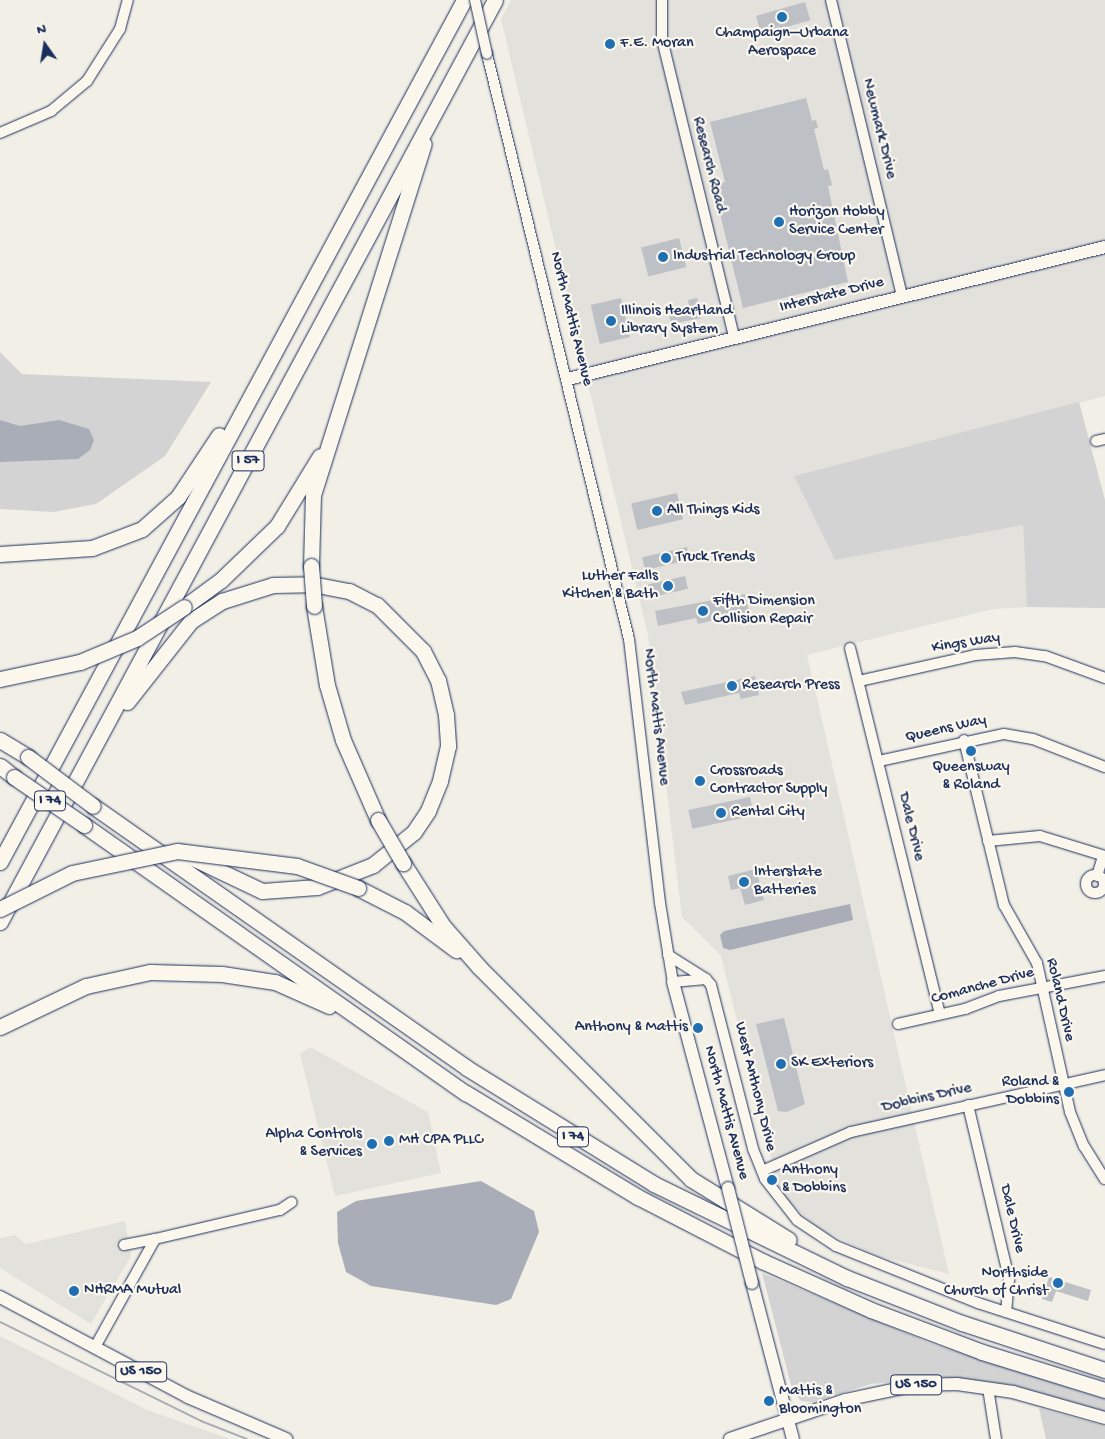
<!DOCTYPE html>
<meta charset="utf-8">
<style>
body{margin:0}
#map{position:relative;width:1105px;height:1439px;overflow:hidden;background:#f2efe6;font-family:"Gochi Hand",sans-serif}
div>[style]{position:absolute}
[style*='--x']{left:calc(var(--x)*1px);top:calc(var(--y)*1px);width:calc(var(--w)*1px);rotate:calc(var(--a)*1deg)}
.built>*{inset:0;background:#e2e1dc}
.green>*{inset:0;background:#d2d3d2}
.water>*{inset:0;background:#a9adb7}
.stream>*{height:2px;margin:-1px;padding:0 1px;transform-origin:1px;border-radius:1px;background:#a9adb7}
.building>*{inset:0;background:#bdc0c4;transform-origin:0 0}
.roads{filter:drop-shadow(0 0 1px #1b2f5e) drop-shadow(0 0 1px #1b2f5e)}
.minor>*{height:10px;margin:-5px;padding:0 5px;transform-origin:5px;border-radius:5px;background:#fbf7ec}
.minor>.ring{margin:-5px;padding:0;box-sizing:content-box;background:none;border:10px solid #fbf7ec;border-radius:50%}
.major>*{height:12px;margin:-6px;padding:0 6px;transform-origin:6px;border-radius:6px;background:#fbf7ec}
.highway>*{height:15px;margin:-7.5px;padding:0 7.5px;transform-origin:7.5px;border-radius:7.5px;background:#fbf7ec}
.bridges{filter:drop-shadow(0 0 1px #1b2f5e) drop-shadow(0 0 1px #1b2f5e)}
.minor-bridge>*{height:10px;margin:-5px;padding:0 5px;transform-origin:5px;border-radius:5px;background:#fbf7ec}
.major-bridge>*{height:12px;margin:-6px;padding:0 6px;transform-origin:6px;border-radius:6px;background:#fbf7ec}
.highway-bridge>*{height:15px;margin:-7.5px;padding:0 7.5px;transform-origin:7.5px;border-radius:7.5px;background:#fbf7ec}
.dots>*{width:14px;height:14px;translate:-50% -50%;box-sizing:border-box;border:2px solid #fbf7ec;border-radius:50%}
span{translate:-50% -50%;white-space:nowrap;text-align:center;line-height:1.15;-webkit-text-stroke:4.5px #fbf7ec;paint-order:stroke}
.shield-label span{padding:1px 4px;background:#fbf7ec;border:1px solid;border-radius:4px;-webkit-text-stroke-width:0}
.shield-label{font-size:15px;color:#1b2f5e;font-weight:700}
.poi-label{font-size:16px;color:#1b2f5e}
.left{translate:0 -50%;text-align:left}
.right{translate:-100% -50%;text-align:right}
.street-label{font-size:16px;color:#1b2f5e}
.north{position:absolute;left:20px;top:20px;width:50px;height:50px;-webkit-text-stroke:4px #fbf7ec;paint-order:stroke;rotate:347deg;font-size:14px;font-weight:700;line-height:20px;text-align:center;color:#1b2f5e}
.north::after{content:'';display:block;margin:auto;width:18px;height:22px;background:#1b2f5e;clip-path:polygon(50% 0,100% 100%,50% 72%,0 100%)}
</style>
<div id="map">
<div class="built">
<div style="clip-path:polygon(511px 0,1105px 0,1105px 396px,794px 476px,835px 560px,1023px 525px,1027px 607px,993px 609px,807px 655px,949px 1274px,878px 1256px,818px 1229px,780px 1193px,721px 956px,682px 917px,648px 635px,501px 19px)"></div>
<div style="clip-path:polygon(310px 1047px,428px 1112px,441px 1173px,335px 1196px,300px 1054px)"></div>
<div style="clip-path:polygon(125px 1221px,131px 1256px,91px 1324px,0 1268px,0 1238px,15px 1235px,26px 1244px)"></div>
<div style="clip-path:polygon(0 1336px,147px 1410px,230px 1439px,0 1439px)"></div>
</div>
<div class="green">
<div style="clip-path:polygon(0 352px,22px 374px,211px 382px,165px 456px,96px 504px,53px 512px,0 509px)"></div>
<div style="clip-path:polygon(1079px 402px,1105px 500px,1105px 608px,1027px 607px,1023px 525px,835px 560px,794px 476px)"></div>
<div style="clip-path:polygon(762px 1273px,930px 1343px,1105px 1399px,1105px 1413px,1007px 1386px,936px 1378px,871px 1384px,813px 1402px,801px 1401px,792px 1389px)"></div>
<div style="clip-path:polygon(1039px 1408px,1105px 1426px,1105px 1439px,1046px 1439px)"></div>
</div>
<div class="water">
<div style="clip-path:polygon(0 420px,20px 426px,59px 420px,89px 429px,94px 440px,90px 450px,78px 459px,0 462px)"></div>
<div style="clip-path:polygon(850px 904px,853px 920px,730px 950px,723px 948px,720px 935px,724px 931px)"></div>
<div style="clip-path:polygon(481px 1181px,534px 1211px,539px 1232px,511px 1299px,496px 1305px,371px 1286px,346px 1272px,338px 1243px,337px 1212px,356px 1201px)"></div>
</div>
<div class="stream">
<div style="--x:0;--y:1322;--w:224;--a:26.2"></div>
<div style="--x:201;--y:1421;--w:49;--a:21.4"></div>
</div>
<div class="building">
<div style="left:805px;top:2px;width:19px;height:51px;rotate:74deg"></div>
<div style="clip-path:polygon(806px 98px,812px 121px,816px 120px,818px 128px,814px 129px,824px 170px,828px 169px,832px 185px,828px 186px,848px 282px,743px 308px,713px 185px,725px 182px,710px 122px)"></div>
<div style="left:679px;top:238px;width:30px;height:39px;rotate:76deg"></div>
<div style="left:621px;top:298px;width:40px;height:31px;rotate:77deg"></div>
<div style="clip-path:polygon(697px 298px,701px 318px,671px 324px,668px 310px,689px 305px,688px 300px)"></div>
<div style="left:677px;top:493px;width:27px;height:47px;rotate:77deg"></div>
<div style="left:687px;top:547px;width:13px;height:46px;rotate:77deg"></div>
<div style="left:685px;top:576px;width:13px;height:38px;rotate:77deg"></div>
<div style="clip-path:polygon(745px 594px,749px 612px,698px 624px,696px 618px,658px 626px,655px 611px)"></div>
<div style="clip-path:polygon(755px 676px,759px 695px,741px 699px,739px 693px,685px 705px,681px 692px)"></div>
<div style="left:750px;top:797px;width:19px;height:63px;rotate:78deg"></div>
<div style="clip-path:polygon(756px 869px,764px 900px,745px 905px,740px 888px,731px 890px,728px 876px)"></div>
<div style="clip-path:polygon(784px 1018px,805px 1104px,787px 1112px,778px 1111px,756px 1024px)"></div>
<div style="clip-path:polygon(1049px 1277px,1091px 1290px,1088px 1301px,1056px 1291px,1052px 1302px,1042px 1299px)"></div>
</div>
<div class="roads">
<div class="minor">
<div style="--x:662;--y:0;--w:39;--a:90"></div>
<div style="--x:662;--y:39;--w:307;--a:76.4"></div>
<div style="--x:831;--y:0;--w:303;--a:76.5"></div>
<div style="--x:487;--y:54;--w:602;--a:76.36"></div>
<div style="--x:629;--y:639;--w:266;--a:83.3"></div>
<div style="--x:660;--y:903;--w:80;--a:80.7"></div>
<div style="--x:673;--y:982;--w:33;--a:-5"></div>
<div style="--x:706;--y:979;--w:8;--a:50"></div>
<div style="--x:711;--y:985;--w:169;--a:75.6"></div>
<div style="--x:753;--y:1149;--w:32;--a:68"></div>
<div style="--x:765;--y:1179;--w:52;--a:52"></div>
<div style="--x:797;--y:1220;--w:47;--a:33.7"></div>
<div style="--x:836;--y:1246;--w:153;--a:21.9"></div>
<div style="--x:978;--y:1303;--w:133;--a:17.9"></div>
<div style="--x:0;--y:133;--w:56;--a:-23.3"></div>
<div style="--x:51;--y:111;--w:47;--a:-39.8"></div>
<div style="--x:87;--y:81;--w:62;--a:-57.6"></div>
<div style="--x:120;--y:29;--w:30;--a:-75"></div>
<div style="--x:1096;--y:441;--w:9;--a:-13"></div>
<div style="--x:850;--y:648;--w:377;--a:76.2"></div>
<div style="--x:859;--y:681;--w:119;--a:-12.6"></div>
<div style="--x:975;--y:655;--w:40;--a:-4.3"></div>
<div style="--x:1015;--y:652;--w:30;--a:8"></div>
<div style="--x:1045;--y:656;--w:64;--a:20.1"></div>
<div style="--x:964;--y:740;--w:170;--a:76.4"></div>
<div style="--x:1004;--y:905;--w:67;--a:60.4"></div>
<div style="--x:1037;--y:963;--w:153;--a:77.5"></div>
<div style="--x:1070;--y:1112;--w:37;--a:68"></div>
<div style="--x:1084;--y:1146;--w:39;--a:58"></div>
<div style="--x:879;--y:761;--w:128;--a:-12.2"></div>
<div style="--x:1004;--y:734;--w:29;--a:10"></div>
<div style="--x:1033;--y:739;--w:77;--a:21.3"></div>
<div style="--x:988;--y:841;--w:52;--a:-5.5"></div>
<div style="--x:1040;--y:836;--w:68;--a:17.1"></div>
<div class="ring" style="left:1086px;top:875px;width:8px;height:8px"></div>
<div style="--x:1097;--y:876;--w:21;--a:-73"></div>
<div style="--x:668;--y:955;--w:45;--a:32.3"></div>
<div style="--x:898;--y:1024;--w:69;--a:-12.6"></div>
<div style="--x:965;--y:1009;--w:36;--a:-21"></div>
<div style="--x:999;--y:996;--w:108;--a:-10.7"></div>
<div style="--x:968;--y:1105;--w:179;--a:76.7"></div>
<div style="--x:1009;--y:1279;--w:33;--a:95"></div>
<div style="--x:762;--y:1171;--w:97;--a:-23.7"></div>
<div style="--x:851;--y:1132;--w:260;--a:-12.6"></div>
<div style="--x:124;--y:1245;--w:32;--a:-11"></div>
<div style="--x:95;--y:1347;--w:124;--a:-60.9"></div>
<div style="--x:155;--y:1239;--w:128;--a:-13.1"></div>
<div style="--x:280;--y:1210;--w:14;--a:-34"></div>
<div style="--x:988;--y:1388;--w:52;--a:81.1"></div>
</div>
<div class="major">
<div style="--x:568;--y:379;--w:553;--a:-13.81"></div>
<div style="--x:673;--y:982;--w:213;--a:75.1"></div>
<div style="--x:752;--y:1283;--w:161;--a:75.3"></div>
<div style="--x:0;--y:1297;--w:213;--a:28"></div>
<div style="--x:188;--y:1397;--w:107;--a:23.2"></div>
<div style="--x:730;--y:1439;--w:121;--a:-18.7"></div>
<div style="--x:845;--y:1400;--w:73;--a:-11.9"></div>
<div style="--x:916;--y:1385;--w:41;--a:-1.4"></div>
<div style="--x:957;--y:1384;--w:57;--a:8.1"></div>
<div style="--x:1013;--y:1392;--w:96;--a:15.8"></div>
</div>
<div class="highway">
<div style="--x:0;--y:554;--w:92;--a:-3.7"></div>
<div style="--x:92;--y:548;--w:53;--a:-20.8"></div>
<div style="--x:142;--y:529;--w:48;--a:-41.6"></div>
<div style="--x:178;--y:497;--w:74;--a:-56.5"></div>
<div style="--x:311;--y:566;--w:71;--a:-88.4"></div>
<div style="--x:313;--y:495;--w:368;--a:-72.5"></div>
<div style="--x:314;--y:606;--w:80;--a:80.7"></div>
<div style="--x:327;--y:685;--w:57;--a:73.8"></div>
<div style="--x:343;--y:740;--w:87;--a:66.4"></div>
<div style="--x:184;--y:607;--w:46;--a:-36.1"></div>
<div style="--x:221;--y:580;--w:78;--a:-44"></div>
<div style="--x:277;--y:526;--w:82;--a:-58.4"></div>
<div style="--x:127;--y:702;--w:103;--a:-51.7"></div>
<div style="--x:191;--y:621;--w:37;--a:-33"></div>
<div style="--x:222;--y:601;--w:53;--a:-17.4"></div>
<div style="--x:273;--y:585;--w:39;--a:-1"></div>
<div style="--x:312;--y:584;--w:38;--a:11"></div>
<div style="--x:349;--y:591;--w:31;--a:27"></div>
<div style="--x:377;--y:605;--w:65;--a:45"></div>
<div style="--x:423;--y:651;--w:33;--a:63"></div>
<div style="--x:438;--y:680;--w:36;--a:77"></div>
<div style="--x:446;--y:715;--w:31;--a:86"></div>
<div style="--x:448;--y:746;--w:36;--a:103"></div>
<div style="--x:440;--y:781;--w:32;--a:112"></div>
<div style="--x:428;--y:811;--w:25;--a:124"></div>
<div style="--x:414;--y:832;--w:53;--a:141.2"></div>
<div style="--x:373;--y:865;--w:60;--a:158.6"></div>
<div style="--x:317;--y:887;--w:55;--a:175.8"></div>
<div style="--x:262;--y:891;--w:89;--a:-154.6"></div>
<div style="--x:0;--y:740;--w:33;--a:31"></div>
<div style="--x:0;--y:766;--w:18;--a:38"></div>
<div style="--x:93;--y:806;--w:457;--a:35"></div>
<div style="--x:467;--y:1068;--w:220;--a:31.8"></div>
<div style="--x:654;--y:1184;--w:215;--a:26"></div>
<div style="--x:847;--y:1278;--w:123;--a:21.4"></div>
<div style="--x:962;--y:1323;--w:151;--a:18.2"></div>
<div style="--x:84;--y:825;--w:467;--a:35.1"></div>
<div style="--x:466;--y:1093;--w:201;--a:31.2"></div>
<div style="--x:638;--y:1197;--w:140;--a:27.3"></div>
<div style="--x:762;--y:1261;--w:120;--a:24.2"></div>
<div style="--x:871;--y:1310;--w:119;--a:20.7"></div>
<div style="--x:982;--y:1352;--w:129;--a:17.2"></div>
<div style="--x:0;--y:862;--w:979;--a:-61.71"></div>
<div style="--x:403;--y:863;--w:75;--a:57.6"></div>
<div style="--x:443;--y:926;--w:55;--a:48.7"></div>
<div style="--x:479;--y:967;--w:300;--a:45"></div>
<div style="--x:691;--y:1179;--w:115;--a:31.9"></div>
<div style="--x:358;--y:888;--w:53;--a:27.1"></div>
<div style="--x:405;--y:912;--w:64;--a:36.7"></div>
<div style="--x:0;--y:922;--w:1046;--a:-61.77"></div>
<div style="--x:0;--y:1027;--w:95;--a:-25.5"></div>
<div style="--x:86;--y:986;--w:66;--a:-12.3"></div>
<div style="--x:150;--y:972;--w:72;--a:1.6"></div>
<div style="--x:222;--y:974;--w:54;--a:8.6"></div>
<div style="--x:275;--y:982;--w:59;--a:24"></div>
</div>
</div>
<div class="bridges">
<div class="minor-bridge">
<div style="--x:475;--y:0;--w:55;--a:77.5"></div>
</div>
<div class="major-bridge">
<div style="--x:728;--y:1188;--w:98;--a:75.8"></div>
</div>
<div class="highway-bridge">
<div style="--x:311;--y:566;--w:40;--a:85.7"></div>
<div style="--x:0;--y:679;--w:82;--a:-12"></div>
<div style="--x:80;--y:662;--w:62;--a:-22.8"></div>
<div style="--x:137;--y:638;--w:56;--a:-33.4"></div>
<div style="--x:28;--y:757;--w:81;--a:37"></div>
<div style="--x:14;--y:777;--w:85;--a:34.4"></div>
<div style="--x:378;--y:820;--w:50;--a:59.8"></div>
<div style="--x:0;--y:909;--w:80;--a:-26.6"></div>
<div style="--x:72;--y:873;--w:107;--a:-11.8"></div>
<div style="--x:177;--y:851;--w:121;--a:7.1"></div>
<div style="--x:297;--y:866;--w:65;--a:19.8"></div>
</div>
</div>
<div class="dots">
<div style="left:782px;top:17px;background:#1f6fb2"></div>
<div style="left:610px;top:44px;background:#1f6fb2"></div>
<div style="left:779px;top:222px;background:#1f6fb2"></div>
<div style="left:663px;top:257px;background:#1f6fb2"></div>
<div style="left:611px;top:321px;background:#1f6fb2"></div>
<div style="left:657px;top:511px;background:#1f6fb2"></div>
<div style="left:666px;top:558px;background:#1f6fb2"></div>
<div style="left:668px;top:586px;background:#1f6fb2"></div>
<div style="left:703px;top:611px;background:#1f6fb2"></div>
<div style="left:732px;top:686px;background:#1f6fb2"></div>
<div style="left:971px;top:751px;background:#1f6fb2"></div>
<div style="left:700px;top:781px;background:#1f6fb2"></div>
<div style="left:721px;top:813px;background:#1f6fb2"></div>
<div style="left:744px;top:882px;background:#1f6fb2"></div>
<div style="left:698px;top:1028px;background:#1f6fb2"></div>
<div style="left:781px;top:1064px;background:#1f6fb2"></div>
<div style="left:1069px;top:1092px;background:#1f6fb2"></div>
<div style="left:389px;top:1141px;background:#1f6fb2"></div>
<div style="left:372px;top:1144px;background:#1f6fb2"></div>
<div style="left:772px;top:1180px;background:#1f6fb2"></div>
<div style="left:1058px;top:1283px;background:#1f6fb2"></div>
<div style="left:74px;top:1291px;background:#1f6fb2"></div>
<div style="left:769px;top:1401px;background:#1f6fb2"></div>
</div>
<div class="shield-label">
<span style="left:248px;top:461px">I 57</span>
<span style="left:50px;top:801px">I 74</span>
<span style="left:573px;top:1137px">I 74</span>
<span style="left:141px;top:1372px">US 150</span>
<span style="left:916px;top:1385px">US 150</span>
</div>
<div class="poi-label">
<span style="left:782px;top:43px">Champaign–Urbana<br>Aerospace</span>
<span class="left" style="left:620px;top:44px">F.E. Moran</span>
<span class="left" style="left:789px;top:222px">Horizon Hobby<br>Service Center</span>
<span class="left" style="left:673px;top:257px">Industrial Technology Group</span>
<span class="left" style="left:621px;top:321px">Illinois Heartland<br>Library System</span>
<span class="left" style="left:667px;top:511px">All Things Kids</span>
<span class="left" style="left:676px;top:558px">Truck Trends</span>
<span class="right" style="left:658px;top:586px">Luther Falls<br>Kitchen &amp; Bath</span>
<span class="left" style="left:713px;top:611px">Fifth Dimension<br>Collision Repair</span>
<span class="left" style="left:742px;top:686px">Research Press</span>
<span style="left:971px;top:777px">Queensway<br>&amp; Roland</span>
<span class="left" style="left:710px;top:781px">Crossroads<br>Contractor Supply</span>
<span class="left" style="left:731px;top:813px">Rental City</span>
<span class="left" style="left:754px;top:882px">Interstate<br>Batteries</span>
<span class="right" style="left:688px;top:1028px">Anthony &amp; Mattis</span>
<span class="left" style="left:791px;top:1064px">SK Exteriors</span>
<span class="right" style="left:1059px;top:1092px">Roland &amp;<br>Dobbins</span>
<span class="right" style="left:362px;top:1144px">Alpha Controls<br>&amp; Services</span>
<span class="left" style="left:399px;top:1141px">MH CPA PLLC</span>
<span class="left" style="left:782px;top:1180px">Anthony<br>&amp; Dobbins</span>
<span class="right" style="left:1048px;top:1283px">Northside<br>Church of Christ</span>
<span class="left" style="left:84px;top:1291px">NHRMA Mutual</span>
<span class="left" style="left:779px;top:1401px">Mattis &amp;<br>Bloomington</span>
</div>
<div class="street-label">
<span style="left:878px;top:129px;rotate:76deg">Newmark Drive</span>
<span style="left:708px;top:165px;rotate:76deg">Research Road</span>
<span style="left:832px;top:296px;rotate:-14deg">Interstate Drive</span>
<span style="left:570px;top:319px;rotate:76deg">North Mattis Avenue</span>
<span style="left:966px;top:644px;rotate:-9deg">Kings Way</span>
<span style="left:655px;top:717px;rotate:83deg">North Mattis Avenue</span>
<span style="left:946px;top:730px;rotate:-13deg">Queens Way</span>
<span style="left:910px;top:827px;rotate:76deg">Dale Drive</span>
<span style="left:983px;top:987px;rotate:-15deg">Comanche Drive</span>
<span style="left:1059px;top:1000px;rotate:77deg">Roland Drive</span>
<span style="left:754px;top:1087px;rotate:76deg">West Anthony Drive</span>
<span style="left:927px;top:1099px;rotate:-13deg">Dobbins Drive</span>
<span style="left:725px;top:1113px;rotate:75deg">North Mattis Avenue</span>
<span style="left:1011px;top:1219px;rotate:77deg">Dale Drive</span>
</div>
<div class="north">N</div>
</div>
